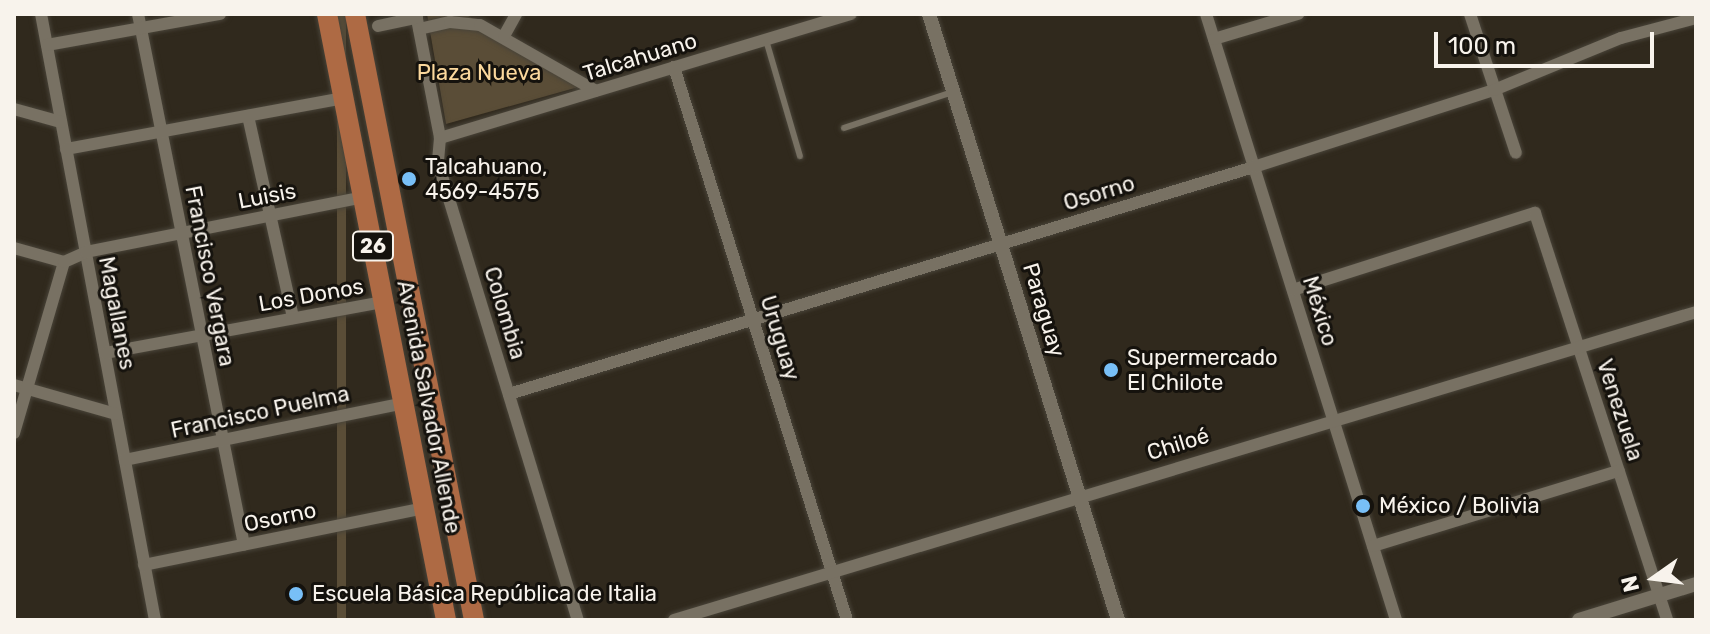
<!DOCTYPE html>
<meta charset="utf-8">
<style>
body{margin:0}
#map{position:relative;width:1710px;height:634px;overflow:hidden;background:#30291d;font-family:Rubik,sans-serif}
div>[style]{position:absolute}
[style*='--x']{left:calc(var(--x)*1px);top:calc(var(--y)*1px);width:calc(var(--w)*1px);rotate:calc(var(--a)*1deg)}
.green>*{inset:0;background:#5a4d37;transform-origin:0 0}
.roads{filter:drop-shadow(0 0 2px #494439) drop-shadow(0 0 2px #494439)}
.service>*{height:6px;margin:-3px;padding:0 3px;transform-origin:3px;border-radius:3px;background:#787163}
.minor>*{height:12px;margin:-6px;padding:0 6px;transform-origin:6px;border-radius:6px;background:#787163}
.tertiary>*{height:14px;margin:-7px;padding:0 7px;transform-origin:7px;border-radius:7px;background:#787163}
.trunk>*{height:20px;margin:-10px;padding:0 10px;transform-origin:10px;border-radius:10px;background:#ae6a44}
.dots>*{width:22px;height:22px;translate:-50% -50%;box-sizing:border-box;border:4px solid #15120d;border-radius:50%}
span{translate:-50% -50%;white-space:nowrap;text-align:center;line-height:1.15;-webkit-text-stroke:6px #15120d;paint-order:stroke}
.shield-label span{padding:2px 6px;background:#15120d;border:2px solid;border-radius:6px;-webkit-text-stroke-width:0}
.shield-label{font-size:20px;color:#f8f3ec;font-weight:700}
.street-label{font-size:22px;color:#f8f3ec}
.park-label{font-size:22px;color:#fbd89c}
.poi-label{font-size:22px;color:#f8f3ec}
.left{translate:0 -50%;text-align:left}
.frame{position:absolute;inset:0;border:16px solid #f8f3ec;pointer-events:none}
.north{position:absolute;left:1614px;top:538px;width:80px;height:80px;-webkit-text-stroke:6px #15120d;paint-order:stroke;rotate:256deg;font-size:22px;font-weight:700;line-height:32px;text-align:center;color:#f8f3ec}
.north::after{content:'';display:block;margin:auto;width:28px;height:36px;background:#f8f3ec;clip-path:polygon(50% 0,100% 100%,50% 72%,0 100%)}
.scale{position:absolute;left:1434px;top:32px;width:220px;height:36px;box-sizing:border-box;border:4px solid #f8f3ec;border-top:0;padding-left:10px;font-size:24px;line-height:28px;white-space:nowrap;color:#f8f3ec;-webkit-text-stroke:6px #15120d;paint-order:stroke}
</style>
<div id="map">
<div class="green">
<div style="left:337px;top:14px;width:9px;height:618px"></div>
<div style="clip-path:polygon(427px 14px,465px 14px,582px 86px,446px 124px)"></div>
</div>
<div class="roads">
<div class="service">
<div style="--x:766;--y:40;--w:121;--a:73.7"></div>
<div style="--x:844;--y:128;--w:115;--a:-18.3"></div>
</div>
<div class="minor">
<div style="--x:41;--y:14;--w:617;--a:79.35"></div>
<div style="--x:138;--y:14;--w:541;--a:78.71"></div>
<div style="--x:416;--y:14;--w:126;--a:79"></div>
<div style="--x:440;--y:138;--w:25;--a:95"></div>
<div style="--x:438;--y:163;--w:478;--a:73"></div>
<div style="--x:1206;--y:14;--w:635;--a:72.59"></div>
<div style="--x:1470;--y:14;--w:146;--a:71.7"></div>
<div style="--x:378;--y:26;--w:40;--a:-12"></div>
<div style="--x:419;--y:29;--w:32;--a:-13"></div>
<div style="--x:450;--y:22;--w:30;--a:6"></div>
<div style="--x:480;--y:25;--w:133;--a:29.6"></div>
<div style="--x:504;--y:36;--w:25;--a:-61"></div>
<div style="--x:1214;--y:39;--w:88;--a:-16.6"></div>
<div style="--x:47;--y:45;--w:176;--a:-10.2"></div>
<div style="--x:674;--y:67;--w:579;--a:72.63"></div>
<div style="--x:14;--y:109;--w:49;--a:15.5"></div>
<div style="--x:248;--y:116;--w:207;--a:77.4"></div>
<div style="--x:440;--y:138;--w:429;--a:-16.8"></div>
<div style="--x:66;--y:149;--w:282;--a:-10.4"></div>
<div style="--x:14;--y:248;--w:52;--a:15.6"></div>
<div style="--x:1293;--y:290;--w:254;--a:-17.7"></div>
<div style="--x:1535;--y:213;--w:428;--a:72"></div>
<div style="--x:105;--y:353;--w:284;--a:-10.4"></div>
<div style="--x:14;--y:385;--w:106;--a:15.9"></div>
<div style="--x:509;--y:394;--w:779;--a:-16.95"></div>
<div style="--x:1254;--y:167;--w:252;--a:-17.8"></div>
<div style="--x:1494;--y:90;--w:137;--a:-22.3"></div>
<div style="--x:1621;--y:38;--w:78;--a:-14.9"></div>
<div style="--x:14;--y:433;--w:178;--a:-73.7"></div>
<div style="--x:64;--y:262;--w:24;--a:-24"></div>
<div style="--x:86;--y:252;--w:282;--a:-11.2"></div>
<div style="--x:125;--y:460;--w:285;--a:-11.5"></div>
<div style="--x:1373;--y:546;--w:257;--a:-17"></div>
<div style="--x:144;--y:565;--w:286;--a:-11.5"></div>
<div style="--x:674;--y:620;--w:1067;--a:-16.77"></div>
</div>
<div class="tertiary">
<div style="--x:929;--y:14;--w:635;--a:72.68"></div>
<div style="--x:1579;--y:620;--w:122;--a:-17.1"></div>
</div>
<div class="trunk">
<div style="--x:327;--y:14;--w:618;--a:78.89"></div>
<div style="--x:355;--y:14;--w:618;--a:78.89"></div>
</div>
</div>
<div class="dots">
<div style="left:409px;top:179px;background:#78bff7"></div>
<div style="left:1111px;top:370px;background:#78bff7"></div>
<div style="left:1363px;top:506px;background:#78bff7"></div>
<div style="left:296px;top:594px;background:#78bff7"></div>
</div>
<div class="shield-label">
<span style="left:373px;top:246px">26</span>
</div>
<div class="street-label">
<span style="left:640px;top:57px;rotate:-17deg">Talcahuano</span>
<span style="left:1099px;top:193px;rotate:-17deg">Osorno</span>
<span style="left:267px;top:196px;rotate:-11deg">Luisis</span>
<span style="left:210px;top:276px;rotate:79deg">Francisco Vergara</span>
<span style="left:311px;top:295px;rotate:-10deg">Los Donos</span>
<span style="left:1044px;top:310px;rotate:73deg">Paraguay</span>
<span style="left:1320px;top:311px;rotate:73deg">México</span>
<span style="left:117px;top:313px;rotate:79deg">Magallanes</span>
<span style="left:505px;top:313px;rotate:73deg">Colombia</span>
<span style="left:780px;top:338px;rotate:73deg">Uruguay</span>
<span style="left:429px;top:407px;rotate:79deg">Avenida Salvador Allende</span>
<span style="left:1620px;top:410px;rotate:72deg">Venezuela</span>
<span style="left:260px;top:412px;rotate:-12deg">Francisco Puelma</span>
<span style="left:1178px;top:444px;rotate:-17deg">Chiloé</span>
<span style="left:280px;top:517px;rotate:-12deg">Osorno</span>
</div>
<div class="park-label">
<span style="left:479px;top:73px">Plaza Nueva</span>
</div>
<div class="poi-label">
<span class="left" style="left:425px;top:179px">Talcahuano,<br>4569-4575</span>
<span class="left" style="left:1127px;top:370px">Supermercado<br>El Chilote</span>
<span class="left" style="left:1379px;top:506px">México / Bolivia</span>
<span class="left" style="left:312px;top:594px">Escuela Básica República de Italia</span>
</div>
<div class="frame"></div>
<div class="north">N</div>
<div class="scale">100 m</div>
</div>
